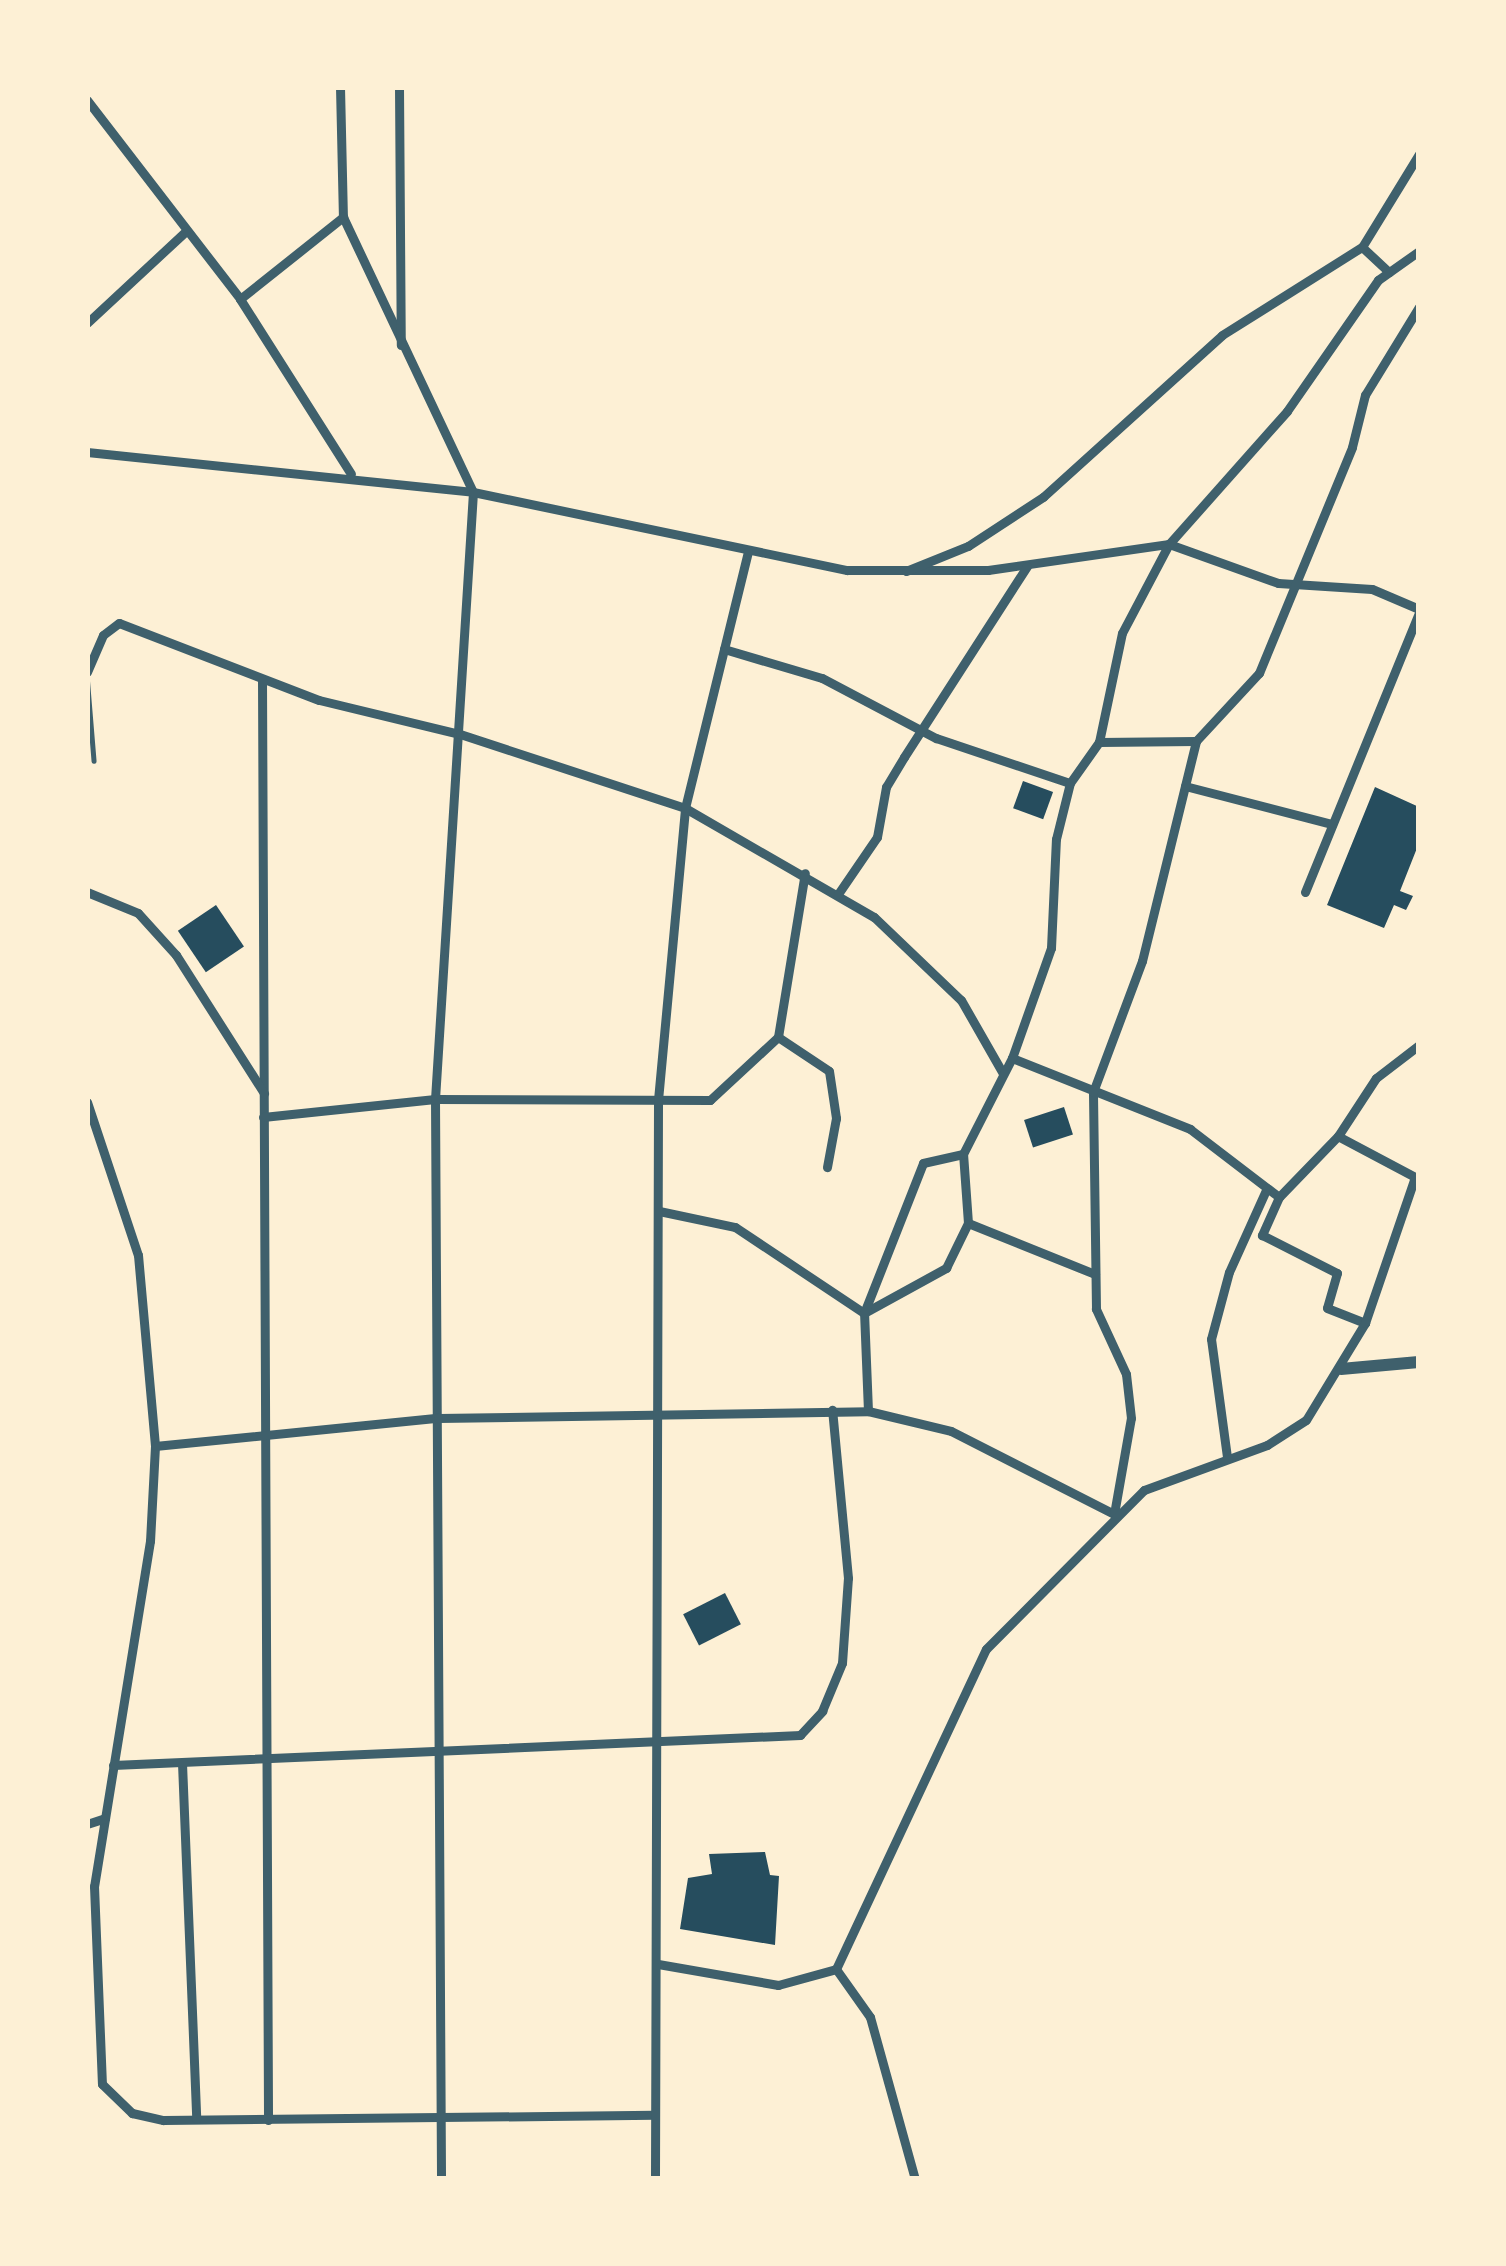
<!DOCTYPE html>
<style>
body{margin:0}
#map{position:relative;width:1506px;height:2266px;overflow:hidden;background:#fdf0d5;font-family:"Libre Baskerville",serif}
div>[style]{position:absolute}
[style*='--x']{left:calc(var(--x)*1px);top:calc(var(--y)*1px);width:calc(var(--w)*1px);rotate:calc(var(--a)*1deg)}
.building>*{inset:0;background:#264d5e;transform-origin:0 0}
.service>*{height:4.5px;margin:-2.25px;padding:0 2.25px;transform-origin:2.25px;border-radius:2.25px;background:#3f606c}
.minor>*{height:9px;margin:-4.5px;padding:0 4.5px;transform-origin:4.5px;border-radius:4.5px;background:#3f606c}
.tertiary>*{height:12px;margin:-6px;padding:0 6px;transform-origin:6px;border-radius:6px;background:#3f606c}
span{translate:-50% -50%;white-space:nowrap;text-align:center;line-height:1.15;-webkit-text-stroke:12px #fdf0d5;paint-order:stroke}
.frame{position:absolute;inset:0;border:90px solid #fdf0d5;pointer-events:none}
</style>
<div id="map">
<div class="building">
<div style="left:1023px;top:781px;width:32px;height:29px;rotate:20deg"></div>
<div style="clip-path:polygon(1375px 787px,1419px 807px,1419px 843px,1400px 891px,1413px 896px,1406px 910px,1394px 905px,1384px 928px,1327px 905px)"></div>
<div style="left:216px;top:905px;width:50px;height:46px;rotate:56deg"></div>
<div style="left:1064px;top:1107px;width:29px;height:42px;rotate:72deg"></div>
<div style="left:725px;top:1593px;width:35px;height:47px;rotate:63deg"></div>
<div style="clip-path:polygon(765px 1852px,770px 1875px,779px 1876px,775px 1945px,680px 1929px,688px 1878px,712px 1874px,709px 1854px)"></div>
</div>
<div class="service">
<div style="--x:87;--y:675;--w:86;--a:85.3"></div>
</div>
<div class="minor">
<div style="--x:340;--y:87;--w:130;--a:88.7"></div>
<div style="--x:343;--y:217;--w:304;--a:64.7"></div>
<div style="--x:473;--y:492;--w:608;--a:93.58"></div>
<div style="--x:435;--y:1099;--w:1080;--a:89.68"></div>
<div style="--x:399;--y:87;--w:258;--a:89.6"></div>
<div style="--x:87;--y:100;--w:251;--a:52.4"></div>
<div style="--x:240;--y:299;--w:207;--a:57.6"></div>
<div style="--x:1362;--y:247;--w:37;--a:43"></div>
<div style="--x:240;--y:299;--w:132;--a:-38.5"></div>
<div style="--x:87;--y:323;--w:135;--a:-42.9"></div>
<div style="--x:87;--y:452;--w:388;--a:5.9"></div>
<div style="--x:473;--y:492;--w:382;--a:11.8"></div>
<div style="--x:847;--y:570;--w:141;--a:0"></div>
<div style="--x:988;--y:570;--w:183;--a:-8.2"></div>
<div style="--x:1169;--y:544;--w:116;--a:19.7"></div>
<div style="--x:1278;--y:583;--w:94;--a:3.7"></div>
<div style="--x:1372;--y:589;--w:51;--a:23.1"></div>
<div style="--x:906;--y:571;--w:67;--a:-22"></div>
<div style="--x:968;--y:546;--w:90;--a:-33.2"></div>
<div style="--x:1043;--y:497;--w:241;--a:-42.1"></div>
<div style="--x:1222;--y:335;--w:165;--a:-32.2"></div>
<div style="--x:1362;--y:247;--w:109;--a:-58.5"></div>
<div style="--x:724;--y:649;--w:102;--a:16.5"></div>
<div style="--x:822;--y:678;--w:129;--a:27.8"></div>
<div style="--x:936;--y:738;--w:141;--a:18.6"></div>
<div style="--x:87;--y:672;--w:40;--a:-66.6"></div>
<div style="--x:103;--y:635;--w:20;--a:-37"></div>
<div style="--x:119;--y:623;--w:214;--a:21.1"></div>
<div style="--x:319;--y:700;--w:145;--a:13.6"></div>
<div style="--x:460;--y:734;--w:237;--a:18.2"></div>
<div style="--x:685;--y:808;--w:218;--a:30"></div>
<div style="--x:874;--y:917;--w:120;--a:43.7"></div>
<div style="--x:961;--y:1000;--w:83;--a:60.3"></div>
<div style="--x:262;--y:680;--w:1440;--a:89.76"></div>
<div style="--x:1099;--y:742;--w:97;--a:-0.6"></div>
<div style="--x:1185;--y:786;--w:152;--a:14.5"></div>
<div style="--x:87;--y:892;--w:55;--a:22.4"></div>
<div style="--x:138;--y:913;--w:57;--a:47.9"></div>
<div style="--x:176;--y:955;--w:164;--a:57.5"></div>
<div style="--x:1305;--y:892;--w:302;--a:-67.8"></div>
<div style="--x:838;--y:894;--w:69;--a:-55.6"></div>
<div style="--x:877;--y:837;--w:51;--a:-79.8"></div>
<div style="--x:886;--y:787;--w:35;--a:-59"></div>
<div style="--x:904;--y:757;--w:227;--a:-57.2"></div>
<div style="--x:778;--y:1037;--w:61;--a:33.7"></div>
<div style="--x:829;--y:1071;--w:48;--a:81.5"></div>
<div style="--x:836;--y:1118;--w:50;--a:100.4"></div>
<div style="--x:1012;--y:1058;--w:192;--a:21.7"></div>
<div style="--x:1190;--y:1129;--w:112;--a:37.4"></div>
<div style="--x:1279;--y:1197;--w:42;--a:114.1"></div>
<div style="--x:1262;--y:1235;--w:84;--a:26.9"></div>
<div style="--x:1337;--y:1273;--w:36;--a:106"></div>
<div style="--x:1327;--y:1308;--w:41;--a:21.5"></div>
<div style="--x:87;--y:1102;--w:161;--a:71.6"></div>
<div style="--x:138;--y:1255;--w:192;--a:84.9"></div>
<div style="--x:155;--y:1446;--w:95;--a:93"></div>
<div style="--x:150;--y:1541;--w:350;--a:99.2"></div>
<div style="--x:94;--y:1886;--w:198;--a:87.7"></div>
<div style="--x:102;--y:2084;--w:42;--a:44"></div>
<div style="--x:132;--y:2113;--w:32;--a:13"></div>
<div style="--x:163;--y:2120;--w:491;--a:-0.6"></div>
<div style="--x:263;--y:1117;--w:173;--a:-6"></div>
<div style="--x:435;--y:1099;--w:275;--a:0.2"></div>
<div style="--x:710;--y:1100;--w:93;--a:-42.8"></div>
<div style="--x:778;--y:1037;--w:166;--a:-80.7"></div>
<div style="--x:1279;--y:1197;--w:85;--a:-46"></div>
<div style="--x:1338;--y:1136;--w:69;--a:-56.8"></div>
<div style="--x:1376;--y:1078;--w:54;--a:-37.5"></div>
<div style="--x:659;--y:1211;--w:78;--a:11.9"></div>
<div style="--x:735;--y:1227;--w:155;--a:33.7"></div>
<div style="--x:864;--y:1313;--w:94;--a:-28.8"></div>
<div style="--x:946;--y:1268;--w:50;--a:-63.9"></div>
<div style="--x:968;--y:1223;--w:69;--a:-94.1"></div>
<div style="--x:968;--y:1223;--w:137;--a:21.9"></div>
<div style="--x:868;--y:1411;--w:98;--a:-92.3"></div>
<div style="--x:864;--y:1313;--w:161;--a:-68.5"></div>
<div style="--x:923;--y:1163;--w:41;--a:-12.7"></div>
<div style="--x:963;--y:1154;--w:108;--a:-63"></div>
<div style="--x:1012;--y:1058;--w:117;--a:-70.5"></div>
<div style="--x:1051;--y:948;--w:109;--a:-87.4"></div>
<div style="--x:1056;--y:839;--w:58;--a:-76"></div>
<div style="--x:1070;--y:783;--w:50;--a:-54.7"></div>
<div style="--x:1099;--y:742;--w:111;--a:-78.1"></div>
<div style="--x:1122;--y:633;--w:101;--a:-62.2"></div>
<div style="--x:1169;--y:544;--w:178;--a:-48.4"></div>
<div style="--x:1287;--y:411;--w:160;--a:-55.2"></div>
<div style="--x:1378;--y:280;--w:50;--a:-35.3"></div>
<div style="--x:155;--y:1446;--w:284;--a:-5.7"></div>
<div style="--x:438;--y:1418;--w:430;--a:-0.9"></div>
<div style="--x:868;--y:1411;--w:85;--a:13.5"></div>
<div style="--x:951;--y:1431;--w:183;--a:27"></div>
<div style="--x:1114;--y:1514;--w:97;--a:-80"></div>
<div style="--x:1131;--y:1418;--w:44;--a:-96.5"></div>
<div style="--x:1126;--y:1374;--w:72;--a:-114.8"></div>
<div style="--x:1096;--y:1309;--w:217;--a:-90.8"></div>
<div style="--x:1093;--y:1092;--w:140;--a:-69.5"></div>
<div style="--x:1142;--y:961;--w:227;--a:-76.2"></div>
<div style="--x:1196;--y:741;--w:93;--a:-47.2"></div>
<div style="--x:1259;--y:673;--w:244;--a:-67.6"></div>
<div style="--x:1352;--y:447;--w:54;--a:-76"></div>
<div style="--x:1365;--y:395;--w:103;--a:-58.5"></div>
<div style="--x:1227;--y:1457;--w:119;--a:-97.7"></div>
<div style="--x:1211;--y:1339;--w:69;--a:-75"></div>
<div style="--x:1229;--y:1272;--w:92;--a:-65.7"></div>
<div style="--x:182;--y:1763;--w:356;--a:87.7"></div>
<div style="--x:113;--y:1765;--w:688;--a:-2.5"></div>
<div style="--x:800;--y:1735;--w:33;--a:-47"></div>
<div style="--x:822;--y:1711;--w:52;--a:-67.4"></div>
<div style="--x:842;--y:1663;--w:85;--a:-86"></div>
<div style="--x:848;--y:1578;--w:169;--a:-95.4"></div>
<div style="--x:87;--y:1824;--w:19;--a:-18"></div>
<div style="--x:658;--y:1964;--w:122;--a:9.9"></div>
<div style="--x:778;--y:1985;--w:60;--a:-15.4"></div>
<div style="--x:836;--y:1969;--w:353;--a:-64.9"></div>
<div style="--x:986;--y:1649;--w:224;--a:-45.2"></div>
<div style="--x:1144;--y:1490;--w:131;--a:-20.1"></div>
<div style="--x:1267;--y:1445;--w:46;--a:-32.7"></div>
<div style="--x:1306;--y:1420;--w:114;--a:-58.7"></div>
<div style="--x:1365;--y:1323;--w:154;--a:-71.1"></div>
<div style="--x:1415;--y:1177;--w:87;--a:-152"></div>
<div style="--x:836;--y:1969;--w:59;--a:54.7"></div>
<div style="--x:870;--y:2017;--w:168;--a:74.5"></div>
<div style="--x:655;--y:2179;--w:1079;--a:-89.84"></div>
<div style="--x:658;--y:1100;--w:293;--a:-84.7"></div>
<div style="--x:685;--y:808;--w:264;--a:-76.2"></div>
</div>
<div class="tertiary">
<div style="--x:1341;--y:1369;--w:78;--a:-5.1"></div>
</div>
<div class="frame"></div>
</div>
